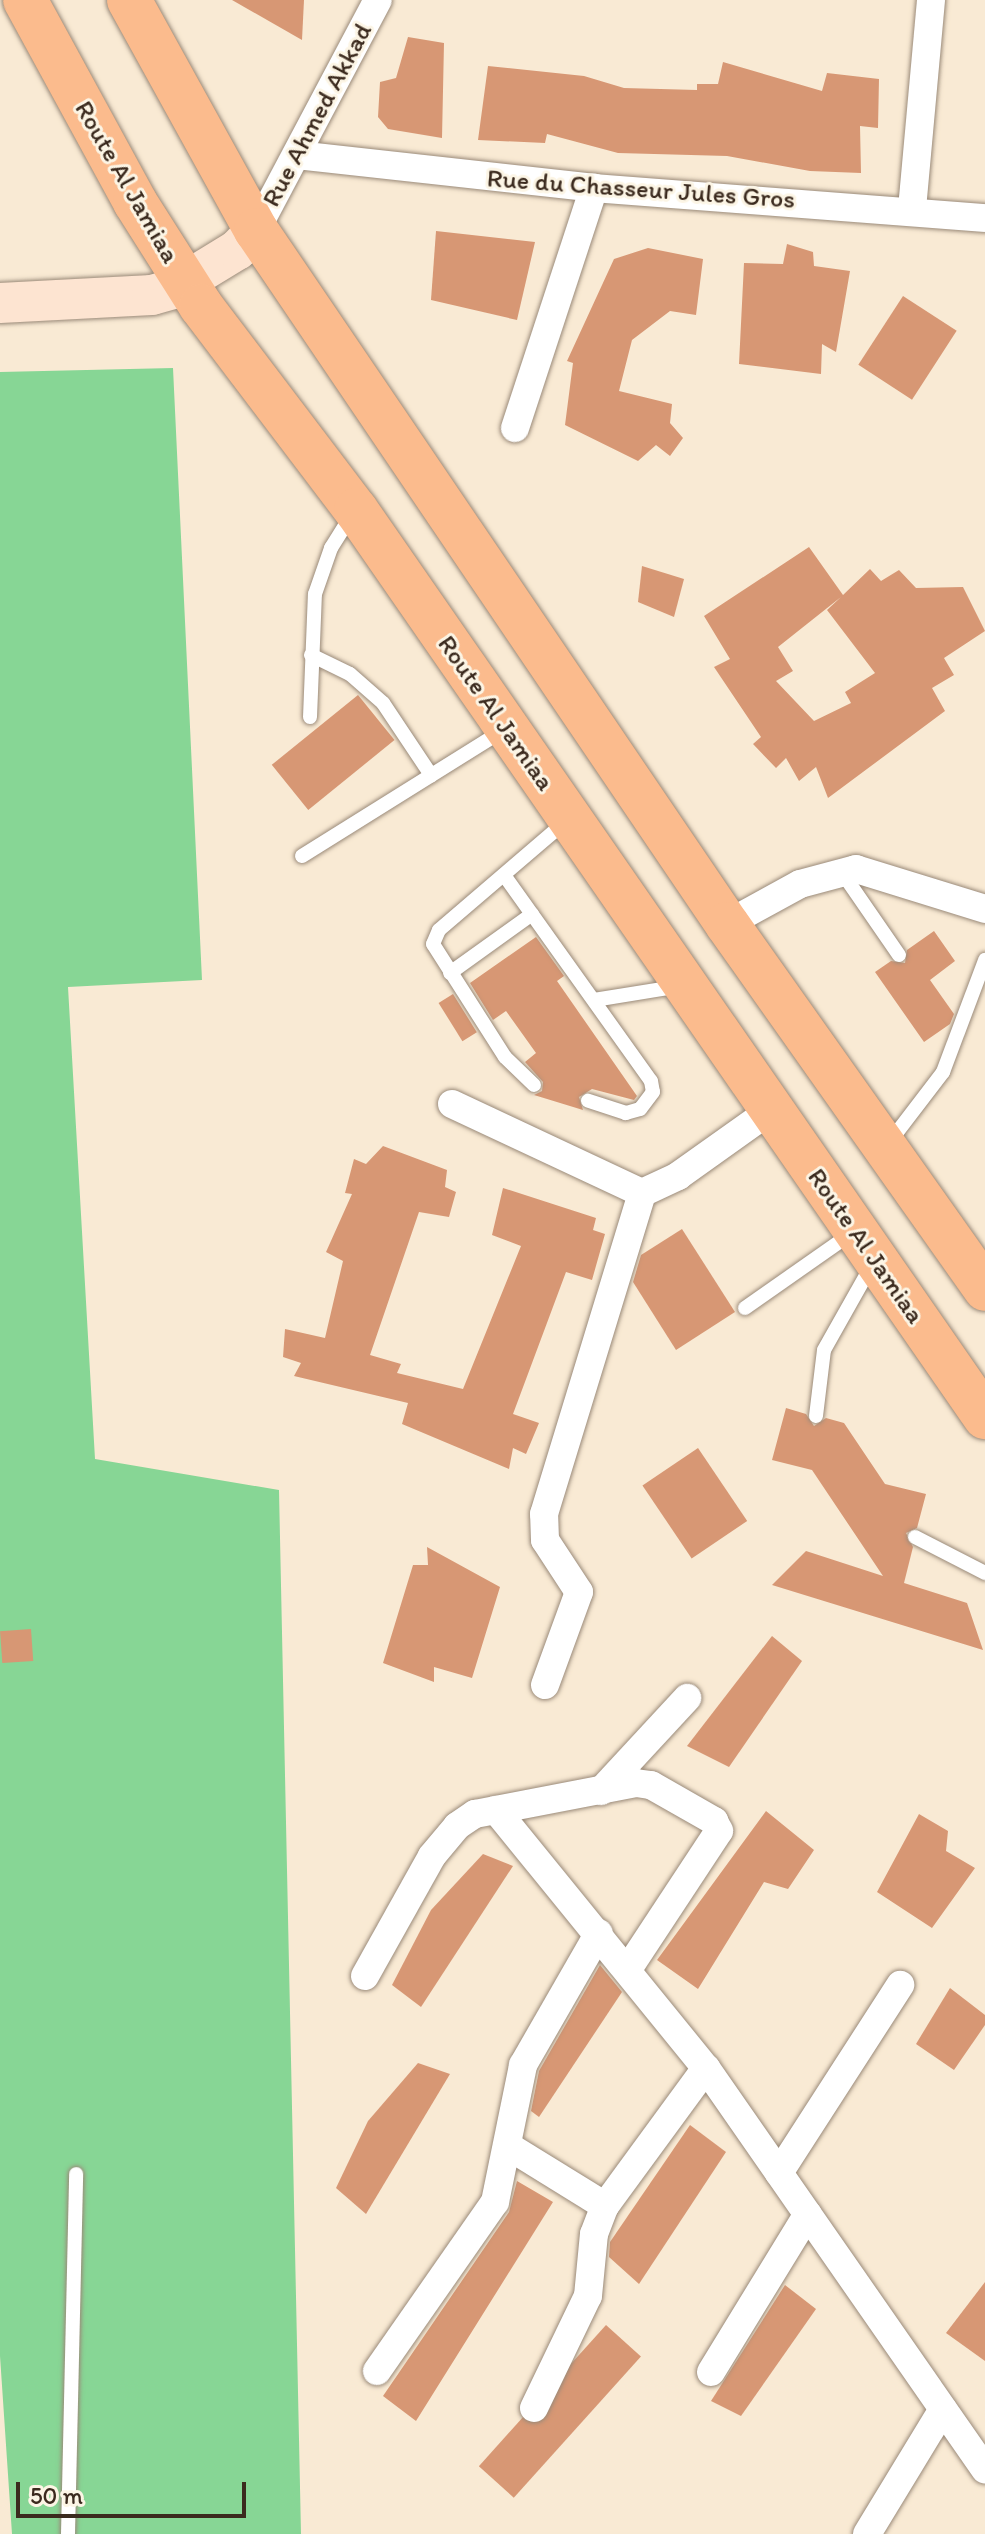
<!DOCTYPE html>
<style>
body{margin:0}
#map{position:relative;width:985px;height:2534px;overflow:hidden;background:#f9ead4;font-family:Itim,sans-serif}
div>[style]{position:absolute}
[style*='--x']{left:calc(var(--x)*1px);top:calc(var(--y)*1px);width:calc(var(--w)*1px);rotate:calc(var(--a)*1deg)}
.green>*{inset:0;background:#87d695}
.building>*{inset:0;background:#d79774;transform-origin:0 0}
.roads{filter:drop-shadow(0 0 2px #9a8a79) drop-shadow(0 0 2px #9a8a79)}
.lane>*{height:14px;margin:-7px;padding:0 7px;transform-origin:7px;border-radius:7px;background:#fff}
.street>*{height:28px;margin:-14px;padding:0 14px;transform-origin:14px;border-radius:14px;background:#fff}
.secondary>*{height:40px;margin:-20px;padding:0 20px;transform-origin:20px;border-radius:20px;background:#fde4d1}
.primary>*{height:44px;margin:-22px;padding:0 22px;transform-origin:22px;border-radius:22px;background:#fbbb8d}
span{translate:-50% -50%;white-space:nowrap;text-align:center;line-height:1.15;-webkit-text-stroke:6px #fcf5e5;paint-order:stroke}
.street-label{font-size:26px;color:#3b2a1e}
.scale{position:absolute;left:16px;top:2482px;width:230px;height:36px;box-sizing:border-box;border:4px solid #3b2a1e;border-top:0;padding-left:10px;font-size:24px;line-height:28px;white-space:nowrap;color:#3b2a1e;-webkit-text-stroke:6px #fcf5e5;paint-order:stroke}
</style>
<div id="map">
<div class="green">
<div style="clip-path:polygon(173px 368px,202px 980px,68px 987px,95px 1459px,279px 1490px,301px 2534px,12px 2534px,0 2356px,0 372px)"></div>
</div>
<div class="building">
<div style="clip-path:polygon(232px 0,304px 0,302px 40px)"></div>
<div style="clip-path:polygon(408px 37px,444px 43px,442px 138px,388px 129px,378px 117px,380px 82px,396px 78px)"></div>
<div style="clip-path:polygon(723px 62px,822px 91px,827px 73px,879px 79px,878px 128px,860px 126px,861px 173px,810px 171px,727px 156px,618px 153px,547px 134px,545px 143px,478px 140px,488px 66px,584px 76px,624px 88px,697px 90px,697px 84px,718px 84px)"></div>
<div style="clip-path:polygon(436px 231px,535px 242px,517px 320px,431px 300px)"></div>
<div style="clip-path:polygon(787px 244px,813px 252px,814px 266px,850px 271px,836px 352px,822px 344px,821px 374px,739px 364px,744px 263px,783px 264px)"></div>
<div style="clip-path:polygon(648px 248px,703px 259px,696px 315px,670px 311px,632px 340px,619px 391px,672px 404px,670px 423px,683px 438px,670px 456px,656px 445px,638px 461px,565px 425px,573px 363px,567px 361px,614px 259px)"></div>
<div style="left:903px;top:296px;width:64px;height:82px;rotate:33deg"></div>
<div style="clip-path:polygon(evenodd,809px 547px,843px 595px,870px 569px,881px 581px,899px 570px,916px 588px,963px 587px,985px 631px,944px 658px,954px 675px,932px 688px,945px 711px,828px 798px,816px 767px,799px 781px,786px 758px,776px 768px,753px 744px,761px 737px,714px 667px,730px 659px,704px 616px,809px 547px,841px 597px,827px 610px,875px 673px,845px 692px,851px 703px,814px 721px,776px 681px,793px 671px,778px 647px,841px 597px)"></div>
<div style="clip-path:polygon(642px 566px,684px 579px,674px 617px,638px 602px)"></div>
<div style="left:358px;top:695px;width:58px;height:111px;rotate:51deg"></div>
<div style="clip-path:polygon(934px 931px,955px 961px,930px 980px,954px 1014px,950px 1024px,924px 1042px,875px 972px,891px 961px,905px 963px,907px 950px)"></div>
<div style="clip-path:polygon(536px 937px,564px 976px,557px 981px,637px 1096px,634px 1100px,592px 1089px,579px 1097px,583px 1110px,534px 1095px,542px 1091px,543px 1082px,525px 1062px,536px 1053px,506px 1011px,493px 1020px,470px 983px)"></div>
<div style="left:453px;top:994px;width:45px;height:17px;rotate:58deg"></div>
<div style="clip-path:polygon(383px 1146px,447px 1170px,445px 1187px,456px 1192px,449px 1217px,419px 1212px,370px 1355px,401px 1364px,397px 1373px,463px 1389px,521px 1246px,492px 1235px,503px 1188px,596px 1218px,593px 1230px,605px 1234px,592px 1280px,566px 1272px,513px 1414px,539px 1423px,526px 1454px,513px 1448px,509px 1469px,402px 1424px,408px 1403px,294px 1376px,301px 1363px,283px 1357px,285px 1329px,325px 1338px,343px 1261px,326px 1252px,352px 1194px,345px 1193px,354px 1159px,366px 1164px)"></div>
<div style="clip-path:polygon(682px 1229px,735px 1312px,676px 1350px,633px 1282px,641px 1255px)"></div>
<div style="clip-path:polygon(786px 1408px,806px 1414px,814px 1426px,826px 1418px,844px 1423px,885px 1484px,926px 1494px,917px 1528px,906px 1533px,913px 1547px,904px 1583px,967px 1603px,983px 1650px,772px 1585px,806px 1551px,883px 1576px,812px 1470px,772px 1460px)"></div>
<div style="left:698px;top:1448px;width:88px;height:67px;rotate:56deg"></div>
<div style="clip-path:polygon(427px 1547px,500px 1587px,472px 1678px,434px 1667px,434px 1682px,383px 1663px,413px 1565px,428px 1565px)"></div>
<div style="left:31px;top:1629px;width:32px;height:31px;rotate:86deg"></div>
<div style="clip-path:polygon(772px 1636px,802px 1661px,729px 1767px,687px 1746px)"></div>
<div style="clip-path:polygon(766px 1811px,814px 1850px,788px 1889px,764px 1882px,698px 1989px,657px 1960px)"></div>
<div style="clip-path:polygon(919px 1814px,948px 1831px,946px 1851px,975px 1868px,932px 1928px,877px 1892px)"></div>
<div style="clip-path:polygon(483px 1854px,513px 1866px,421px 2007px,392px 1985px,431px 1910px)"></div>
<div style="clip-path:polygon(600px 1965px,622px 1992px,539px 2117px,531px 2111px,539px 2071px)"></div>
<div style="clip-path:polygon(950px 1988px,985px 2015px,985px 2025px,954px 2070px,916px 2044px)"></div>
<div style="clip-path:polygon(418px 2063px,450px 2074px,366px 2214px,336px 2188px,368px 2121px)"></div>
<div style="clip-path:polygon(690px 2125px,726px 2152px,639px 2284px,609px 2257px,610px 2242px)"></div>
<div style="clip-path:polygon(517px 2181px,553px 2202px,416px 2421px,383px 2396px,509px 2212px)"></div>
<div style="clip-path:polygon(985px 2282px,985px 2361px,946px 2333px)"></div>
<div style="clip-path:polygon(785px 2285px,816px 2309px,741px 2416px,711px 2401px)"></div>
<div style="left:606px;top:2325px;width:47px;height:190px;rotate:42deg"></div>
</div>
<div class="roads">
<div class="lane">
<div style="--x:311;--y:655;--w:43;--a:26"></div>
<div style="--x:350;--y:674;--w:44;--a:41.3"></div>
<div style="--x:383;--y:703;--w:87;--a:56.3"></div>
<div style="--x:310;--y:717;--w:123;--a:-87.7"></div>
<div style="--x:315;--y:594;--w:49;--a:-70.8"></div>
<div style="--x:331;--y:548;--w:39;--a:-58"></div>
<div style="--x:302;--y:856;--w:236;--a:-32"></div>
<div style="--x:841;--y:871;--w:102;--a:55.4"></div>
<div style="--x:504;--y:875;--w:253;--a:54.5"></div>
<div style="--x:651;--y:1081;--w:11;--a:80"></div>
<div style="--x:653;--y:1092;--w:21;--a:127"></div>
<div style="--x:640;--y:1109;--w:15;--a:164"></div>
<div style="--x:626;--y:1113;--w:40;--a:-162"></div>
<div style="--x:450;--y:973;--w:101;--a:-35.7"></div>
<div style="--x:594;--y:1000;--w:87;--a:-9.2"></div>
<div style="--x:534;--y:1085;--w:40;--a:-136"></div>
<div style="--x:505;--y:1057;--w:134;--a:-122.5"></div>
<div style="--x:433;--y:944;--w:15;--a:-67"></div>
<div style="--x:439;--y:930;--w:167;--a:-40.6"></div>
<div style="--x:888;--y:1144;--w:91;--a:-52.6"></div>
<div style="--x:943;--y:1072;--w:120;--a:-69.4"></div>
<div style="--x:745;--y:1308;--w:131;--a:-35"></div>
<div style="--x:816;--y:1416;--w:66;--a:-83.1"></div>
<div style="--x:824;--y:1350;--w:100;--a:-60.6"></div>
<div style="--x:915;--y:1537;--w:79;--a:27.2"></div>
<div style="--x:68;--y:2534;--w:360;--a:-88.7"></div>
</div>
<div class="street">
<div style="--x:297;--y:155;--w:299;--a:6.3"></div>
<div style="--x:594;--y:188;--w:392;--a:4.4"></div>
<div style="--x:912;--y:209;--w:210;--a:-84.8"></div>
<div style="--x:256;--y:230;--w:260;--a:-62.1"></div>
<div style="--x:515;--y:428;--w:253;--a:-71.8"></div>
<div style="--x:727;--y:924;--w:83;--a:-28.7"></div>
<div style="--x:800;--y:884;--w:58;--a:-15"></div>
<div style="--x:856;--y:869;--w:135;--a:17.2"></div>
<div style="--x:452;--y:1104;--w:210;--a:25.1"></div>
<div style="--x:545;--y:1685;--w:99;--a:-69.9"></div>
<div style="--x:579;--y:1592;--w:62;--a:-123.2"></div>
<div style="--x:545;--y:1540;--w:26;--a:-92"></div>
<div style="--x:544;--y:1514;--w:336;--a:-73"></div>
<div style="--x:642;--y:1193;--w:40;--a:-25"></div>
<div style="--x:678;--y:1176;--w:114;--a:-35.4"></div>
<div style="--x:601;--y:1791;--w:127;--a:-47.2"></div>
<div style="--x:496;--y:1810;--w:333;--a:50.9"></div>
<div style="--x:706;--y:2068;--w:489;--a:55.2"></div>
<div style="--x:365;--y:1976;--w:137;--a:-60.8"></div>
<div style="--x:432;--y:1856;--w:39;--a:-50"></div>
<div style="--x:457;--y:1826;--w:22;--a:-34"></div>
<div style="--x:475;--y:1814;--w:164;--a:-10.9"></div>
<div style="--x:636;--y:1783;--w:15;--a:8"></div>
<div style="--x:651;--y:1785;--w:73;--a:29.7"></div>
<div style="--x:714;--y:1821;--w:11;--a:63"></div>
<div style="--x:719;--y:1831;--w:165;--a:123.4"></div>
<div style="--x:508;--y:2146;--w:114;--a:31.7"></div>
<div style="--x:779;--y:2173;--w:224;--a:-57.2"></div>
<div style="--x:377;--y:2371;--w:206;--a:-55.1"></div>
<div style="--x:495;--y:2202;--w:140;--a:-78.4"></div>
<div style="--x:523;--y:2065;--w:152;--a:-60.1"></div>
<div style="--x:711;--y:2372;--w:185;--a:-58.5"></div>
<div style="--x:534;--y:2408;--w:124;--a:-64.3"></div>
<div style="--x:588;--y:2296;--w:62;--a:-84.5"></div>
<div style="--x:594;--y:2234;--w:30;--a:-69"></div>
<div style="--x:605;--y:2206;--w:171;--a:-53.8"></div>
<div style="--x:867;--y:2534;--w:146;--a:-58.7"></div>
</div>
<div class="secondary">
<div style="--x:0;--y:303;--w:152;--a:-3"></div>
<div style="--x:152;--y:295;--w:22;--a:-16"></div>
<div style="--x:173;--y:289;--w:75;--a:-31.4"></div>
<div style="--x:237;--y:250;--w:28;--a:-46"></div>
</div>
<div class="primary">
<div style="--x:25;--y:0;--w:230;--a:61.4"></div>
<div style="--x:135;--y:202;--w:123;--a:57.6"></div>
<div style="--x:201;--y:306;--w:256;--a:52.8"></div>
<div style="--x:356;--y:510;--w:1104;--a:55.26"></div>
<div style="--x:129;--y:0;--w:263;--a:61.1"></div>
<div style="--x:256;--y:230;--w:839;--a:55.84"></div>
<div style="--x:727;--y:924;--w:447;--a:54.7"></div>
</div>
</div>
<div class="street-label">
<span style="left:317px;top:115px;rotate:-62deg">Rue Ahmed Akkad</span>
<span style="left:127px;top:182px;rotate:60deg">Route Al Jamiaa</span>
<span style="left:641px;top:189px;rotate:4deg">Rue du Chasseur Jules Gros</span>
<span style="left:496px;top:713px;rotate:55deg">Route Al Jamiaa</span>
<span style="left:866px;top:1246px;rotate:55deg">Route Al Jamiaa</span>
</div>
<div class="scale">50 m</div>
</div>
